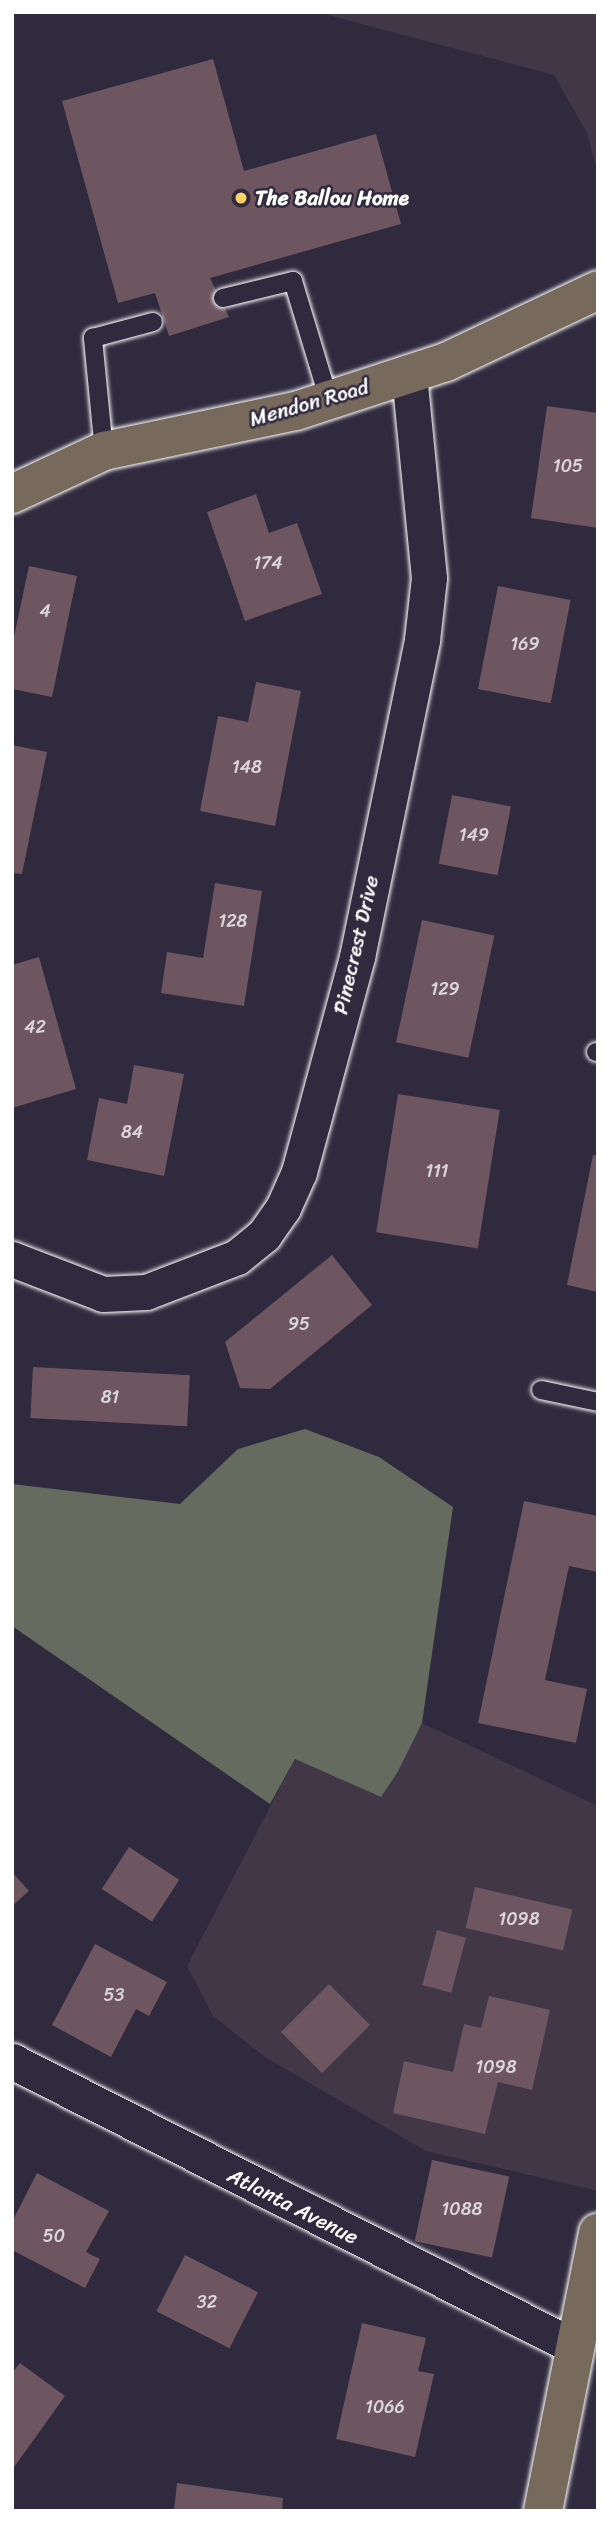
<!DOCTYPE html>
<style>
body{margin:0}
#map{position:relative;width:610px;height:2523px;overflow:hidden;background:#2f2a3d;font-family:Sriracha,sans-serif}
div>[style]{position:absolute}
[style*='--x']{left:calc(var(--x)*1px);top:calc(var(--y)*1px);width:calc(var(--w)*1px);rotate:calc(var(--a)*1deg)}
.built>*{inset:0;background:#423747}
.green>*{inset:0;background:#656c5f}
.building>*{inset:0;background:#6d565f;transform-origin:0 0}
.roads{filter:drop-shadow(0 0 2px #fff) drop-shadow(0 0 2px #fff)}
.lane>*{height:18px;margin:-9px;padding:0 9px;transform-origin:9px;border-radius:9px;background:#2f2a3d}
.street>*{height:35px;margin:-17.5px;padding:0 17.5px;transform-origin:17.5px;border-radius:17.5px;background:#2f2a3d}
.primary>*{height:38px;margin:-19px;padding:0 19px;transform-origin:19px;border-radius:19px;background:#77695c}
.dots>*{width:19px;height:19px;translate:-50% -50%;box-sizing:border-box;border:4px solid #2f2a3d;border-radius:50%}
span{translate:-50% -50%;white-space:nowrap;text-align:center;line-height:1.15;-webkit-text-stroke:5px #2f2a3d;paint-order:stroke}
.number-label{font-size:18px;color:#dad5d7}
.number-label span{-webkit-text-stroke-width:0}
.poi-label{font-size:21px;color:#fff;font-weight:700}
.left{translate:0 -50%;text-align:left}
.street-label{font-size:21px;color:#fff}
.frame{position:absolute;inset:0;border:14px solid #fff;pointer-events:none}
</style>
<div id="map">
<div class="built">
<div style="clip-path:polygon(317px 12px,598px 12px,598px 174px,587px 133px,554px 75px)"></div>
<div style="clip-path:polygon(422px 1723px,598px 1806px,598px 2191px,426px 2151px,265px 2057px,213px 2016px,187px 1966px,295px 1759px,381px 1797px)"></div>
</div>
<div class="green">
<div style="clip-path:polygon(305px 1429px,379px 1457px,453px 1507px,422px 1723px,397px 1773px,381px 1797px,295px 1759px,270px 1804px,12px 1626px,12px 1484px,180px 1504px,238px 1449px)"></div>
</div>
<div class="building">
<div style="clip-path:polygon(213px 59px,244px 171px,376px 134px,401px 224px,210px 278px,229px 317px,169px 336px,155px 293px,118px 303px,62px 101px)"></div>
<div style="clip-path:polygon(547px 406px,598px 413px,598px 528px,531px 518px)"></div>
<div style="clip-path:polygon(256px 494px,269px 533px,297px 523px,322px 594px,245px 621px,207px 512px)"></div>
<div style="clip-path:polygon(29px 566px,77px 576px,52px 697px,12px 689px,12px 646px)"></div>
<div style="left:498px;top:586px;width:74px;height:105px;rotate:11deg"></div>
<div style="clip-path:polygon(256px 682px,301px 691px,275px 826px,200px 811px,218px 716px,248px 722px)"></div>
<div style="clip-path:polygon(12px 745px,47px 752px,22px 874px,12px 873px)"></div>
<div style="left:452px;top:795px;width:60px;height:70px;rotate:11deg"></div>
<div style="clip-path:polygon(215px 883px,262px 891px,244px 1006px,161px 993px,167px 952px,203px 958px)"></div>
<div style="left:422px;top:920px;width:74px;height:125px;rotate:12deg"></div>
<div style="clip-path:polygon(39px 957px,76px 1089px,12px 1108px,12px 965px)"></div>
<div style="clip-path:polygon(134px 1065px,184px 1074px,164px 1176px,87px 1160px,99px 1098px,127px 1104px)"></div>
<div style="left:398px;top:1094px;width:103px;height:140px;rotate:9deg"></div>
<div style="clip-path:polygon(593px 1155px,598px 1156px,598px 1292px,567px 1285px)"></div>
<div style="clip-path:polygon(332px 1255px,372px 1305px,270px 1389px,240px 1388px,225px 1342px)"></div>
<div style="left:33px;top:1367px;width:157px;height:51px;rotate:3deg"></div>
<div style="clip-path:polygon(524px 1501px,598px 1516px,598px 1572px,569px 1566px,545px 1680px,587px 1689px,576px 1743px,478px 1723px)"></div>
<div style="left:129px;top:1847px;width:60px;height:50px;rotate:33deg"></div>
<div style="clip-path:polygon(12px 1872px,29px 1891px,12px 1906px)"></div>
<div style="left:475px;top:1887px;width:100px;height:42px;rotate:13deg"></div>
<div style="left:437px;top:1930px;width:30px;height:57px;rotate:15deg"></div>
<div style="clip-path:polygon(95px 1944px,167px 1982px,149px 2016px,136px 2009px,111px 2057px,52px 2025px)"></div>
<div style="left:329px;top:1984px;width:58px;height:68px;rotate:45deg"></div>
<div style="clip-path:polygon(489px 1996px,550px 2010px,532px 2090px,498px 2082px,485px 2134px,393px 2113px,404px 2061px,453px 2072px,464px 2024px,481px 2028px)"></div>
<div style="left:432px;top:2160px;width:79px;height:83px;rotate:12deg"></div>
<div style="clip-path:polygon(37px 2173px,109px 2211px,86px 2252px,100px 2259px,85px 2288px,12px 2250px,12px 2222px)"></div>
<div style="left:185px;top:2255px;width:82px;height:63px;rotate:27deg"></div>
<div style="clip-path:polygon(362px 2323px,426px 2338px,418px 2371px,434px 2374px,415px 2457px,336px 2439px)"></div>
<div style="clip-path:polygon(20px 2363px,65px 2396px,12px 2470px,12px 2373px)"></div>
<div style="clip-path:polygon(177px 2483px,283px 2498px,282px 2511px,174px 2511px)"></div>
</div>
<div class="roads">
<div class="lane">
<div style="--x:223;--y:298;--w:72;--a:-13.7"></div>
<div style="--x:293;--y:281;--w:124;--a:73.2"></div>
<div style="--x:104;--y:451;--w:114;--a:-95.6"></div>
<div style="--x:93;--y:338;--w:62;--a:-14.9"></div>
<div style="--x:596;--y:1052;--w:2;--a:0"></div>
<div style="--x:541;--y:1390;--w:58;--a:11.9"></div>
</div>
<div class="street">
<div style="--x:12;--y:1259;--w:97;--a:21"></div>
<div style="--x:103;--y:1294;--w:43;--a:-2.7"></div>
<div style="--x:146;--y:1292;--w:97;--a:-21"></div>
<div style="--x:237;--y:1257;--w:35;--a:-39"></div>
<div style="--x:264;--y:1235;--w:33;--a:-55"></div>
<div style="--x:283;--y:1208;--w:39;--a:-66"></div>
<div style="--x:299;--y:1172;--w:223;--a:-74.9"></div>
<div style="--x:357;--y:957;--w:324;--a:-78.4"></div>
<div style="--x:422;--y:640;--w:62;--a:-83.6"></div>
<div style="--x:429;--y:578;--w:206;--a:-95.6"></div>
<div style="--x:12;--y:2061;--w:631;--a:26.93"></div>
</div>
<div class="primary">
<div style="--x:12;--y:494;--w:102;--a:-25.1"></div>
<div style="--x:104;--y:451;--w:196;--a:-11.8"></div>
<div style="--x:296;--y:411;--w:158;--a:-18.1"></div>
<div style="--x:446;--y:362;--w:168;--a:-25.3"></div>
<div style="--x:543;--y:2511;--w:284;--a:-78.8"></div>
</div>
</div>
<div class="dots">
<div style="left:241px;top:198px;background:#ffd166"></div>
</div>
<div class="number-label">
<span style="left:568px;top:466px">105</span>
<span style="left:268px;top:563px">174</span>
<span style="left:45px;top:611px">4</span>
<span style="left:525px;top:644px">169</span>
<span style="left:247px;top:767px">148</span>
<span style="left:474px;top:835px">149</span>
<span style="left:233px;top:921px">128</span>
<span style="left:445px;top:989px">129</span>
<span style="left:35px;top:1027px">42</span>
<span style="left:132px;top:1132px">84</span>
<span style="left:437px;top:1171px">111</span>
<span style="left:299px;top:1324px">95</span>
<span style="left:110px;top:1397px">81</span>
<span style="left:519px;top:1919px">1098</span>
<span style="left:114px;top:1995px">53</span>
<span style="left:496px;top:2067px">1098</span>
<span style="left:462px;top:2209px">1088</span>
<span style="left:54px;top:2236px">50</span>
<span style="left:207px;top:2302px">32</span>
<span style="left:385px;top:2407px">1066</span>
</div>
<div class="poi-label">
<span class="left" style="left:255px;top:198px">The Ballou Home</span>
</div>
<div class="street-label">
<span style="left:309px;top:403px;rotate:-16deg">Mendon Road</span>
<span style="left:356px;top:945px;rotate:-77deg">Pinecrest Drive</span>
<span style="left:293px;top:2206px;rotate:27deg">Atlanta Avenue</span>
</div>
<div class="frame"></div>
</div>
